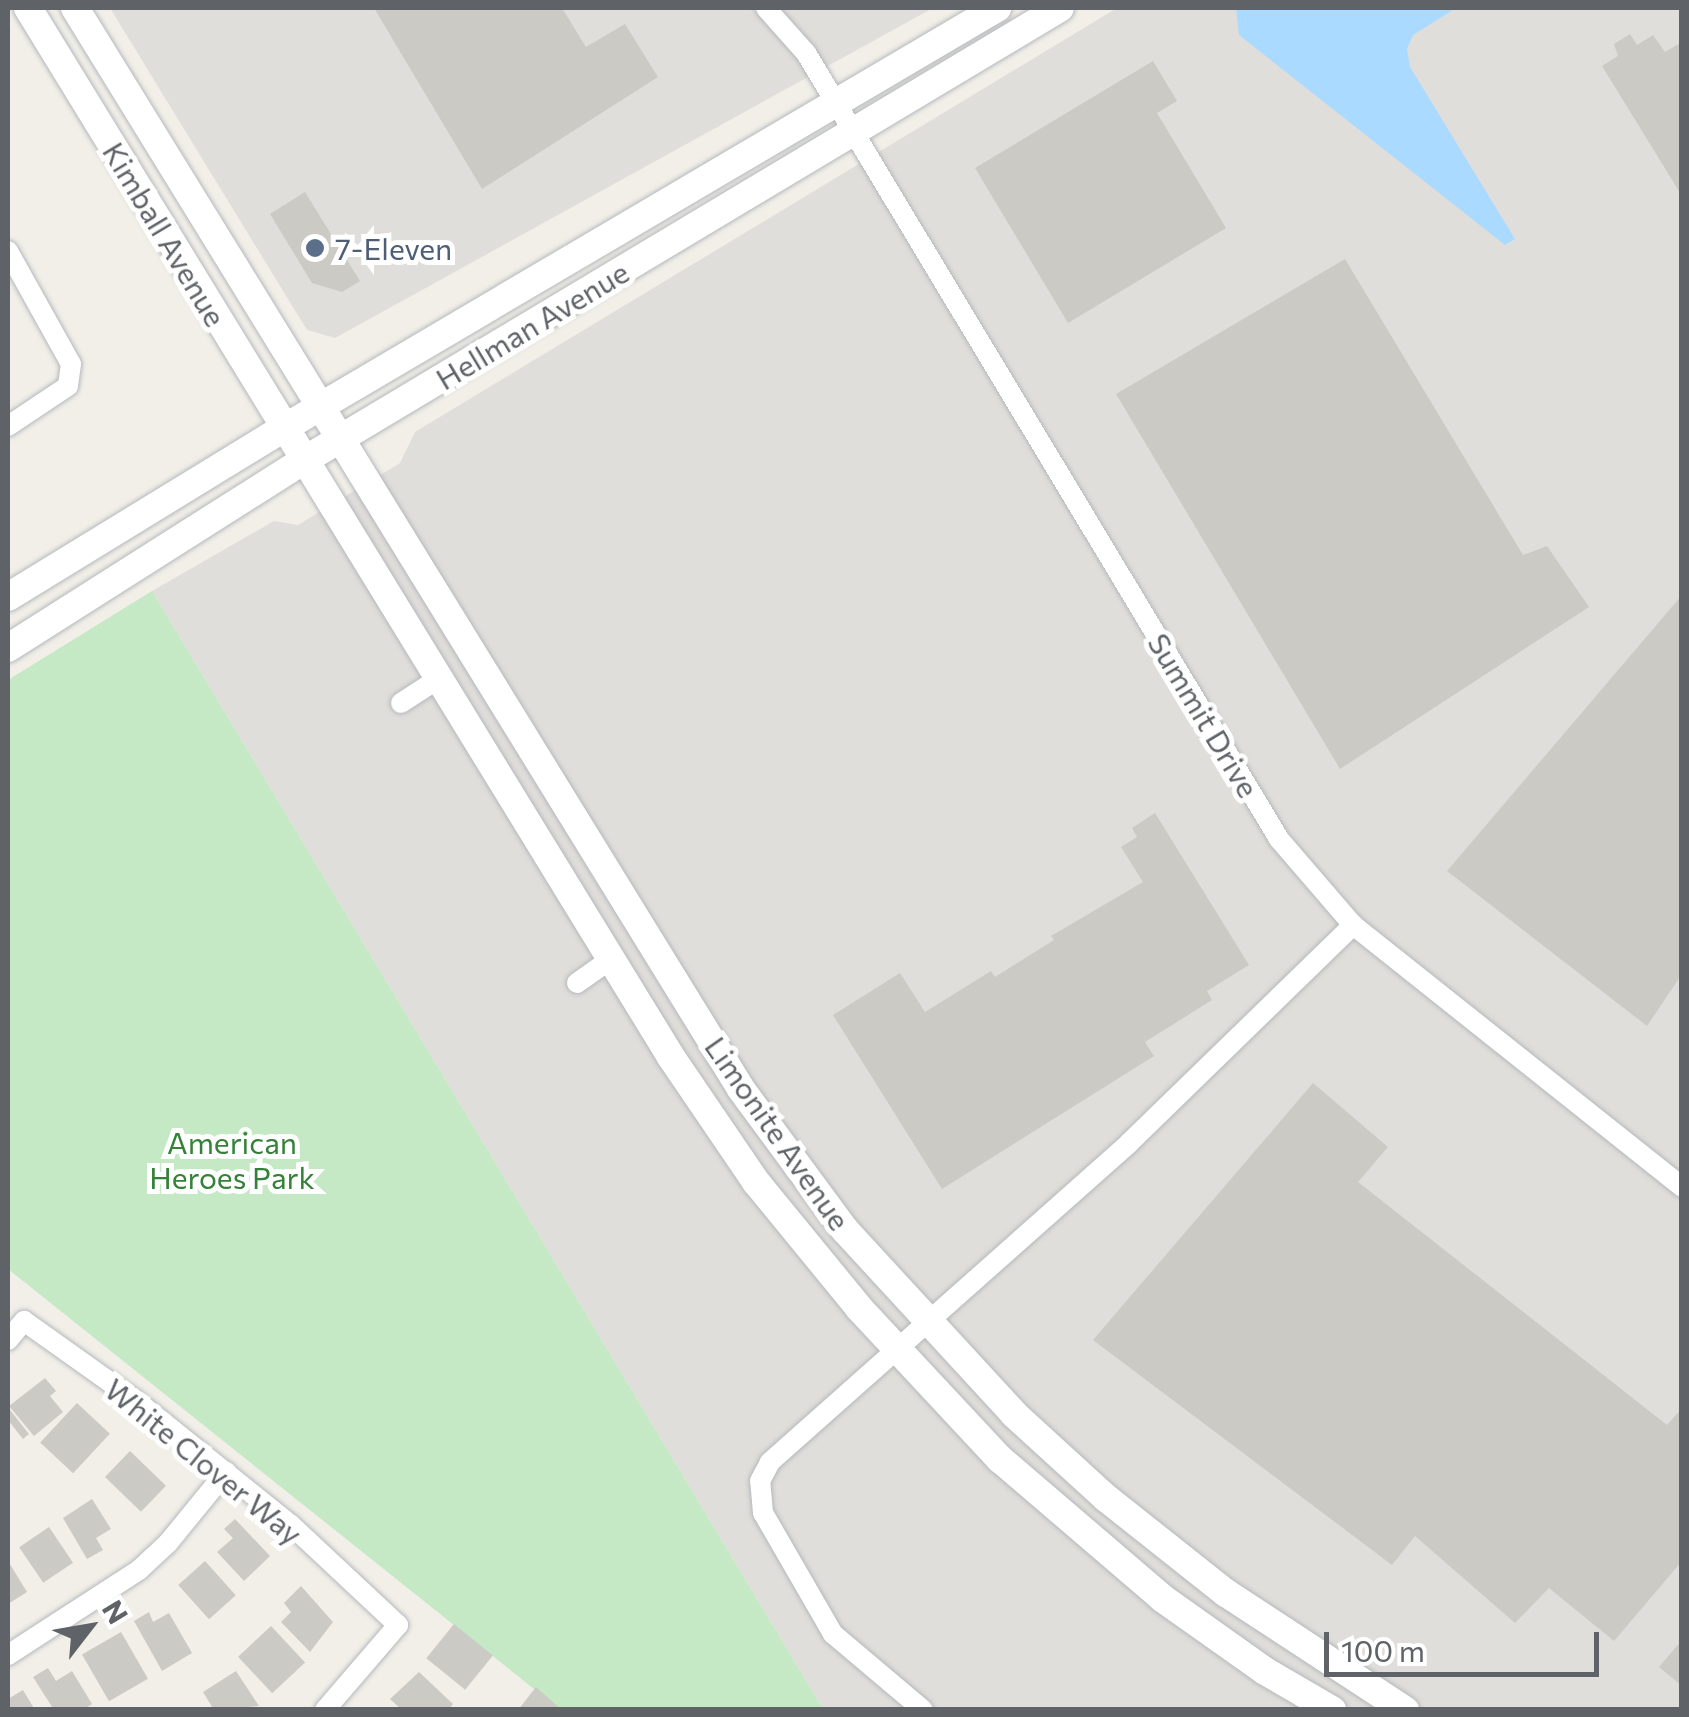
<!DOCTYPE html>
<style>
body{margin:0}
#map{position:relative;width:1689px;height:1717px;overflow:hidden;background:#f1efe8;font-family:Commissioner,sans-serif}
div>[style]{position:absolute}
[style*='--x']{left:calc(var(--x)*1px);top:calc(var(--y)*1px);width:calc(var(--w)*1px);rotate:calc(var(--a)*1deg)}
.industrial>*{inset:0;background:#e0deda}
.green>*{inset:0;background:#c5e8c5}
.water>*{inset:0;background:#aadaff}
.building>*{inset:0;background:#cccac5;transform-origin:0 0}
.roads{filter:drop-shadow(0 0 2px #b5b8bc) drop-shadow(0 0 2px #b5b8bc)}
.minor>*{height:20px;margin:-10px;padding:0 10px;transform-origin:10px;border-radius:10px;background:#fff}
.secondary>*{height:28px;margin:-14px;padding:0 14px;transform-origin:14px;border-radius:14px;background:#fff}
.dots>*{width:28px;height:28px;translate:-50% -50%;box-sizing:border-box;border:5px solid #fff;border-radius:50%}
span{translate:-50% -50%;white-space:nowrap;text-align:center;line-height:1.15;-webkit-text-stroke:10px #fff;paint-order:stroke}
.street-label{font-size:30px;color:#5f6368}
.service-label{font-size:30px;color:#4e5e75}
.left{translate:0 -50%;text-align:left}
.park-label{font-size:30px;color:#348238}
.frame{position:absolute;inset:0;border:10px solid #5f6368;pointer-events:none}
.north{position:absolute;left:40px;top:1577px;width:100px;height:100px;-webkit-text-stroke:8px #fff;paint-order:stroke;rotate:59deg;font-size:28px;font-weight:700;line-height:40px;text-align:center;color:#5f6368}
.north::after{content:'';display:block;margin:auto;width:35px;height:45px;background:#5f6368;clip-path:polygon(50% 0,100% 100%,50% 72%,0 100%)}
.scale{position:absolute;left:1324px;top:1632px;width:275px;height:45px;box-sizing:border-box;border:5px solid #5f6368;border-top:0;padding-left:12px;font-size:30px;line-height:35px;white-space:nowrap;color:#5f6368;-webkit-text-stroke:8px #fff;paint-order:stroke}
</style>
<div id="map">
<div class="industrial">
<div style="clip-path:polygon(110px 8px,933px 8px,335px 338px,307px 330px)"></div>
<div style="clip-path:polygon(1117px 8px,1681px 8px,1681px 1709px,823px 1709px,152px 591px,274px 521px,298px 525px,400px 463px,415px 432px)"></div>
</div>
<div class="green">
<div style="clip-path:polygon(152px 591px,823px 1709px,559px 1709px,8px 1269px,8px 680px)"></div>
</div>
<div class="water">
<div style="clip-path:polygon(1236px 8px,1456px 8px,1413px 35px,1407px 49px,1410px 67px,1515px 239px,1505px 245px,1239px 35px)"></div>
</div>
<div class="building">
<div style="clip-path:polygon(374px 8px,562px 8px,586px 47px,625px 24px,658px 77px,482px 189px)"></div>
<div style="clip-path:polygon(1630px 34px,1637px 45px,1653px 35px,1665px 52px,1682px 42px,1682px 196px,1602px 66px,1618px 56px,1614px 44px)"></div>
<div style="clip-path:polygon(1153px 61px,1177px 101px,1157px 113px,1226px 228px,1068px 323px,975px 168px)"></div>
<div style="clip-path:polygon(305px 192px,360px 281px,342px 292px,312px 283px,270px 214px)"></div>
<div style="clip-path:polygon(1345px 259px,1523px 555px,1547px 546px,1589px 607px,1340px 769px,1116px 394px)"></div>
<div style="clip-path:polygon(1682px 595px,1682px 974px,1647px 1026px,1447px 871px)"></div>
<div style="clip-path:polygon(1155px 813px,1249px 965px,1207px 991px,1212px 1000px,1145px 1042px,1154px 1056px,942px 1189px,833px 1015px,900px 973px,925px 1012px,991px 971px,995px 977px,1054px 940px,1051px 936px,1143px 882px,1121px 847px,1137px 837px,1132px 828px)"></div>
<div style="clip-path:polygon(1313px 1083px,1388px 1147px,1358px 1182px,1667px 1425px,1682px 1408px,1682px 1561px,1614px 1641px,1549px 1588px,1515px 1623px,1415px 1536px,1392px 1565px,1093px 1340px)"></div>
<div style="clip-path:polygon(45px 1378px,56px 1391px,50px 1396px,63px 1412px,34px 1436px,9px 1406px)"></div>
<div style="left:77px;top:1403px;width:45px;height:54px;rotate:43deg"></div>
<div style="clip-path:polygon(10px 1410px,29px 1434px,23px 1439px,8px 1420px)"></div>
<div style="left:130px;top:1451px;width:50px;height:36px;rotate:44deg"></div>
<div style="clip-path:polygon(92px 1499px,111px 1529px,96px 1538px,103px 1550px,87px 1559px,63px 1518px)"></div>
<div style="clip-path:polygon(235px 1519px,270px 1556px,244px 1581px,217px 1552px,233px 1538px,224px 1529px)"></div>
<div style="left:49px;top:1527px;width:43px;height:36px;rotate:56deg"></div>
<div style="clip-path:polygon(8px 1561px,27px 1592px,8px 1604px)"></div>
<div style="left:205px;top:1561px;width:46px;height:36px;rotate:48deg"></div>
<div style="clip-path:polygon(301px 1586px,333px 1622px,310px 1652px,281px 1622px,291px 1612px,284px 1603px)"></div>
<div style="clip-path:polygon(149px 1612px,153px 1622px,169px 1613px,192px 1653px,162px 1671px,134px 1621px)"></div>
<div style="left:454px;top:1624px;width:50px;height:44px;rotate:39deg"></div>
<div style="left:271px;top:1626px;width:50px;height:45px;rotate:47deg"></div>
<div style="left:121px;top:1632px;width:54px;height:45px;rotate:60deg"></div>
<div style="clip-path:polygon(1682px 1640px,1682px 1686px,1659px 1667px)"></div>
<div style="clip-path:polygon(48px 1668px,56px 1681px,72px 1671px,92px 1704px,83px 1710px,54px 1710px,33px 1677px)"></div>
<div style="clip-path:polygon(236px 1671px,259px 1706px,214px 1710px,203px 1692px)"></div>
<div style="clip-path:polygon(419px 1672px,453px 1704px,448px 1710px,402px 1710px,390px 1699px)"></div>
<div style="clip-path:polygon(536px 1687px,562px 1710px,518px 1710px)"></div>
<div style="clip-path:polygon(23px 1690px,35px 1710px,8px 1710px,8px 1699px)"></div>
</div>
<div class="roads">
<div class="minor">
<div style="--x:766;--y:8;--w:60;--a:48.4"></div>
<div style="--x:806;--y:53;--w:917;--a:58.96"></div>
<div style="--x:1279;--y:839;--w:113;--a:49.3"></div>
<div style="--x:1353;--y:925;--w:421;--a:38.5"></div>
<div style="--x:8;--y:251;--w:129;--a:60.9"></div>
<div style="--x:71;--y:364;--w:22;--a:98"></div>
<div style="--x:68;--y:386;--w:72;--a:146.3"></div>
<div style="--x:401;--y:703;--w:44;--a:-33"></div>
<div style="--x:577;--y:983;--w:42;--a:-35.2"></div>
<div style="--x:8;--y:1340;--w:25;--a:-50"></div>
<div style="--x:24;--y:1321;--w:140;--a:35.4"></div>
<div style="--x:138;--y:1402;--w:195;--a:38.8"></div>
<div style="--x:290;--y:1524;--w:148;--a:43.1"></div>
<div style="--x:398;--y:1625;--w:112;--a:130.7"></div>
<div style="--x:8;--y:1655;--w:156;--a:-33"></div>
<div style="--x:139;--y:1570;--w:40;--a:-43"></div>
<div style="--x:168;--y:1543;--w:92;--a:-50.8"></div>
<div style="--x:923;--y:1710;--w:118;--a:-139.8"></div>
<div style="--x:833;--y:1634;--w:140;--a:-120"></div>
<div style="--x:763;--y:1513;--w:32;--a:-95"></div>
<div style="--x:760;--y:1481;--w:21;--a:-62"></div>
<div style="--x:770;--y:1462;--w:480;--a:-41.6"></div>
<div style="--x:1129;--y:1143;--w:313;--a:-44.2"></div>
</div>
<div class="secondary">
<div style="--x:28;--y:8;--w:1230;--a:58.49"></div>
<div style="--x:671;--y:1057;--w:151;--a:55.8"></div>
<div style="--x:756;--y:1182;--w:163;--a:50.7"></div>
<div style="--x:859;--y:1308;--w:207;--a:47"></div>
<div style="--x:1000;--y:1459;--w:213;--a:40.6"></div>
<div style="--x:1162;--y:1598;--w:126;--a:35.3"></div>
<div style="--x:1265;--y:1671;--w:78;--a:30.2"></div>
<div style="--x:75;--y:8;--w:1270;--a:58.36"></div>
<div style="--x:741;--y:1089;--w:175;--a:53.6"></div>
<div style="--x:845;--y:1230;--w:250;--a:47.4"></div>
<div style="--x:1014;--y:1414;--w:125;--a:42.4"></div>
<div style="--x:1106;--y:1498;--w:153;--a:38.4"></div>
<div style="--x:1226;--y:1593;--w:214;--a:33.2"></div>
<div style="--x:8;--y:597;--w:324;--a:-31.5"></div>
<div style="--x:284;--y:428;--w:828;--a:-30.5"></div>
<div style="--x:8;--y:648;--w:349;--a:-32.4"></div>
<div style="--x:303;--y:461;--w:882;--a:-30.9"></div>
</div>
</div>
<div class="dots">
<div style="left:315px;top:248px;background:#5c6f8a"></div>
</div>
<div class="street-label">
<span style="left:165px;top:234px;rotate:59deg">Kimball Avenue</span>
<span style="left:532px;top:325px;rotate:-31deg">Hellman Avenue</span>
<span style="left:1204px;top:715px;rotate:59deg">Summit Drive</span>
<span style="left:778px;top:1133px;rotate:55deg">Limonite Avenue</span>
<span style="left:204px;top:1461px;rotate:39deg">White Clover Way</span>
</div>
<div class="service-label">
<span class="left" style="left:335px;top:248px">7-Eleven</span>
</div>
<div class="park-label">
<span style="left:232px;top:1159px">American<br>Heroes Park</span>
</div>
<div class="frame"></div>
<div class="north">N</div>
<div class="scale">100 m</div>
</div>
